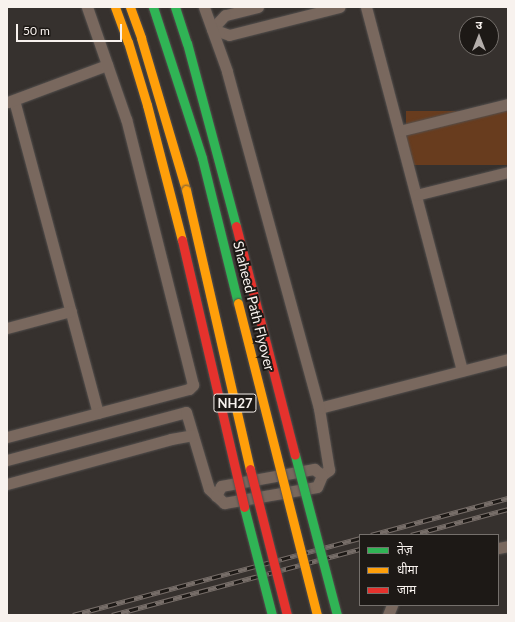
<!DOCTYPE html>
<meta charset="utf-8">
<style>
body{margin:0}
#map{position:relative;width:515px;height:622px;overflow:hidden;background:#36312e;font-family:Lato,"Noto Sans Devanagari",sans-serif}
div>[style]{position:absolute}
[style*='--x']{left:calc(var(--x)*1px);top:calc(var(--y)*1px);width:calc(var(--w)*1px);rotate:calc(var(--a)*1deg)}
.green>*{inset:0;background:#683c1e;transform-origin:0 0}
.roads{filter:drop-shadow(0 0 1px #54504e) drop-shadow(0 0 1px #54504e)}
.street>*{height:11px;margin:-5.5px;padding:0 5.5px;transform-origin:5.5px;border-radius:5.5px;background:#79685e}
.fast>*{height:9px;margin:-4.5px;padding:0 4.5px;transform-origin:4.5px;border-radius:4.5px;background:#30b455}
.slow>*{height:9px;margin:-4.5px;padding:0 4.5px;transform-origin:4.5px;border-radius:4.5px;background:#ff9f0a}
.rail>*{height:4.5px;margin-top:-2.25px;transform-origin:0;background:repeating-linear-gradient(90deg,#1d1916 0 9px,#776e69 0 18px);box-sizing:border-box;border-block:1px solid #776e69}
.bridges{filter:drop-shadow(0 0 1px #54504e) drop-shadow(0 0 1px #54504e)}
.fast-bridge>*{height:9px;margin:-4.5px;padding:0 4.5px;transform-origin:4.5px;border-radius:4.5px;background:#30b455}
.slow-bridge>*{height:9px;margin:-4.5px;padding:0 4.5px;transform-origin:4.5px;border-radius:4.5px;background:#ff9f0a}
.jam-bridge>*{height:9px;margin:-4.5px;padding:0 4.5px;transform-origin:4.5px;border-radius:4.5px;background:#e5322d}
span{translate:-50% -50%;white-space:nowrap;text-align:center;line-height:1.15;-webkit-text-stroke:4px #1d1916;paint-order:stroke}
.shield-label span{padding:1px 3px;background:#1d1916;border:1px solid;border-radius:3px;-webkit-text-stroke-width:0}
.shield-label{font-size:13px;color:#f8f2ee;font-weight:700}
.street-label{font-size:14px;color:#f8f2ee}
.frame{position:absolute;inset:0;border:8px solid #f8f2ee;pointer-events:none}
.legend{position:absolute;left:359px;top:534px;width:140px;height:72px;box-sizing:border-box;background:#1d1916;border:1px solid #75706c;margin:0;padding:5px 7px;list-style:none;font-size:12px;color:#f8f2ee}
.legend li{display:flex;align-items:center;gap:8px;height:20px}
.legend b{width:20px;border:1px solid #75706c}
.north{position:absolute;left:459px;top:16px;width:40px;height:40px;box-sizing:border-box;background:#1d1916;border:1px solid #75706c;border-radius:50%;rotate:0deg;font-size:11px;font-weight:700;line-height:16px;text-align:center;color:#f8f2ee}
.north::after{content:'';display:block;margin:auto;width:14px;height:18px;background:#b4aeab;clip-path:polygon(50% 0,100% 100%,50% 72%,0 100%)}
.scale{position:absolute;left:16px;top:24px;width:106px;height:18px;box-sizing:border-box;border:2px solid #f8f2ee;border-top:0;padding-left:5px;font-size:12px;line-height:14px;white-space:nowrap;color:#f8f2ee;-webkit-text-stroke:3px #1d1916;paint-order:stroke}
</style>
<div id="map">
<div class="green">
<div style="left:508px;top:111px;width:54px;height:102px;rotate:90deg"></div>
</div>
<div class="roads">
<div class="street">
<div style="--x:258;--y:7;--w:34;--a:166"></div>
<div style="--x:225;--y:15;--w:19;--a:133"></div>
<div style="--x:212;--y:29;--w:18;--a:19"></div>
<div style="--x:229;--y:35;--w:114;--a:-14.2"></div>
<div style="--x:366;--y:7;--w:376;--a:75.2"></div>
<div style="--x:14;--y:100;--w:324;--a:75"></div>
<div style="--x:8;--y:102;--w:106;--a:-20.5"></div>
<div style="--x:399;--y:131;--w:112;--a:-13.9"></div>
<div style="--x:416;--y:195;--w:95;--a:-14"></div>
<div style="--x:7;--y:328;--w:66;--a:-14.9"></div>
<div style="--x:319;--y:408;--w:195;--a:-14.5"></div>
<div style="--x:7;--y:437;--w:188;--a:-14.8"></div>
<div style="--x:189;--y:389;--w:6;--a:-45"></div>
<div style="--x:193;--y:385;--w:274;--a:-104.1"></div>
<div style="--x:126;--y:119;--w:119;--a:-109.2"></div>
<div style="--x:7;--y:460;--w:185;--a:-15"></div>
<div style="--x:186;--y:412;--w:80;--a:73.4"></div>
<div style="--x:209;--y:489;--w:21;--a:43"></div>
<div style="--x:224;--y:503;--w:94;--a:-9.8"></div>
<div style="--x:317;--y:487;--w:13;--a:-67"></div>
<div style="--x:322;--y:475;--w:9;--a:-36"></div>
<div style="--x:329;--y:470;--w:63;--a:-99.2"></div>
<div style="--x:319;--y:408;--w:349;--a:-105.3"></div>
<div style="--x:227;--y:71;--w:68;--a:-109.8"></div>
<div style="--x:7;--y:484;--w:170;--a:-15.3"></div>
<div style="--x:171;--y:439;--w:22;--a:-10"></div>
<div style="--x:216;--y:496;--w:11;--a:-63"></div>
<div style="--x:221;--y:486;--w:95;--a:-10.4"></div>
<div style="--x:314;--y:469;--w:10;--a:37"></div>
<div style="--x:498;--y:548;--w:10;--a:-11"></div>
<div style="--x:388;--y:615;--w:11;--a:-68"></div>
</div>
<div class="fast">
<div style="--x:153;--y:7;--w:159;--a:72"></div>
<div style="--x:202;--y:158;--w:149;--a:76.1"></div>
</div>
<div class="slow">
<div style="--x:130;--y:7;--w:33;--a:70"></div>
<div style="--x:141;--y:38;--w:159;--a:73.5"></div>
</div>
</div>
<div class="rail">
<div style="--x:371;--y:535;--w:142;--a:-15.1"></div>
<div style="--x:411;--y:535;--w:100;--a:-15"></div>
<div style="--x:73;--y:615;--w:297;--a:-15"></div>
<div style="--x:112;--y:615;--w:257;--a:-14.9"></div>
</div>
<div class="bridges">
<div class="fast-bridge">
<div style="--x:175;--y:7;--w:38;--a:72"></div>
<div style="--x:187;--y:43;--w:189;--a:75"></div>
<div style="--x:295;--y:455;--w:165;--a:75.3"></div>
<div style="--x:244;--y:507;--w:112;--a:75.5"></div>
</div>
<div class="slow-bridge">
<div style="--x:115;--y:7;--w:37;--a:70"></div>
<div style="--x:128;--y:42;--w:66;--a:73.2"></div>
<div style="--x:147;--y:105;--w:139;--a:75.5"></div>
<div style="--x:186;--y:190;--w:286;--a:77.1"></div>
<div style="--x:238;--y:303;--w:322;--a:75.8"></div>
</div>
<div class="jam-bridge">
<div style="--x:236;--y:226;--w:236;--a:75.6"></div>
<div style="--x:182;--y:240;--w:274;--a:76.9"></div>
<div style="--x:250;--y:469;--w:151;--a:75.8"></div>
</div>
</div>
<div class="shield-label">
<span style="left:235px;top:403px">NH27</span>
</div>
<div class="street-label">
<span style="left:254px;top:306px;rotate:76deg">Shaheed Path Flyover</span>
</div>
<div class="frame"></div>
<ul class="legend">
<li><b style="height:5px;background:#30b455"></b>तेज़</li>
<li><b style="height:5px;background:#ff9f0a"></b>धीमा</li>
<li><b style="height:5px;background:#e5322d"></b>जाम</li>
</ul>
<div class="north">उ</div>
<div class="scale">50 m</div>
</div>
